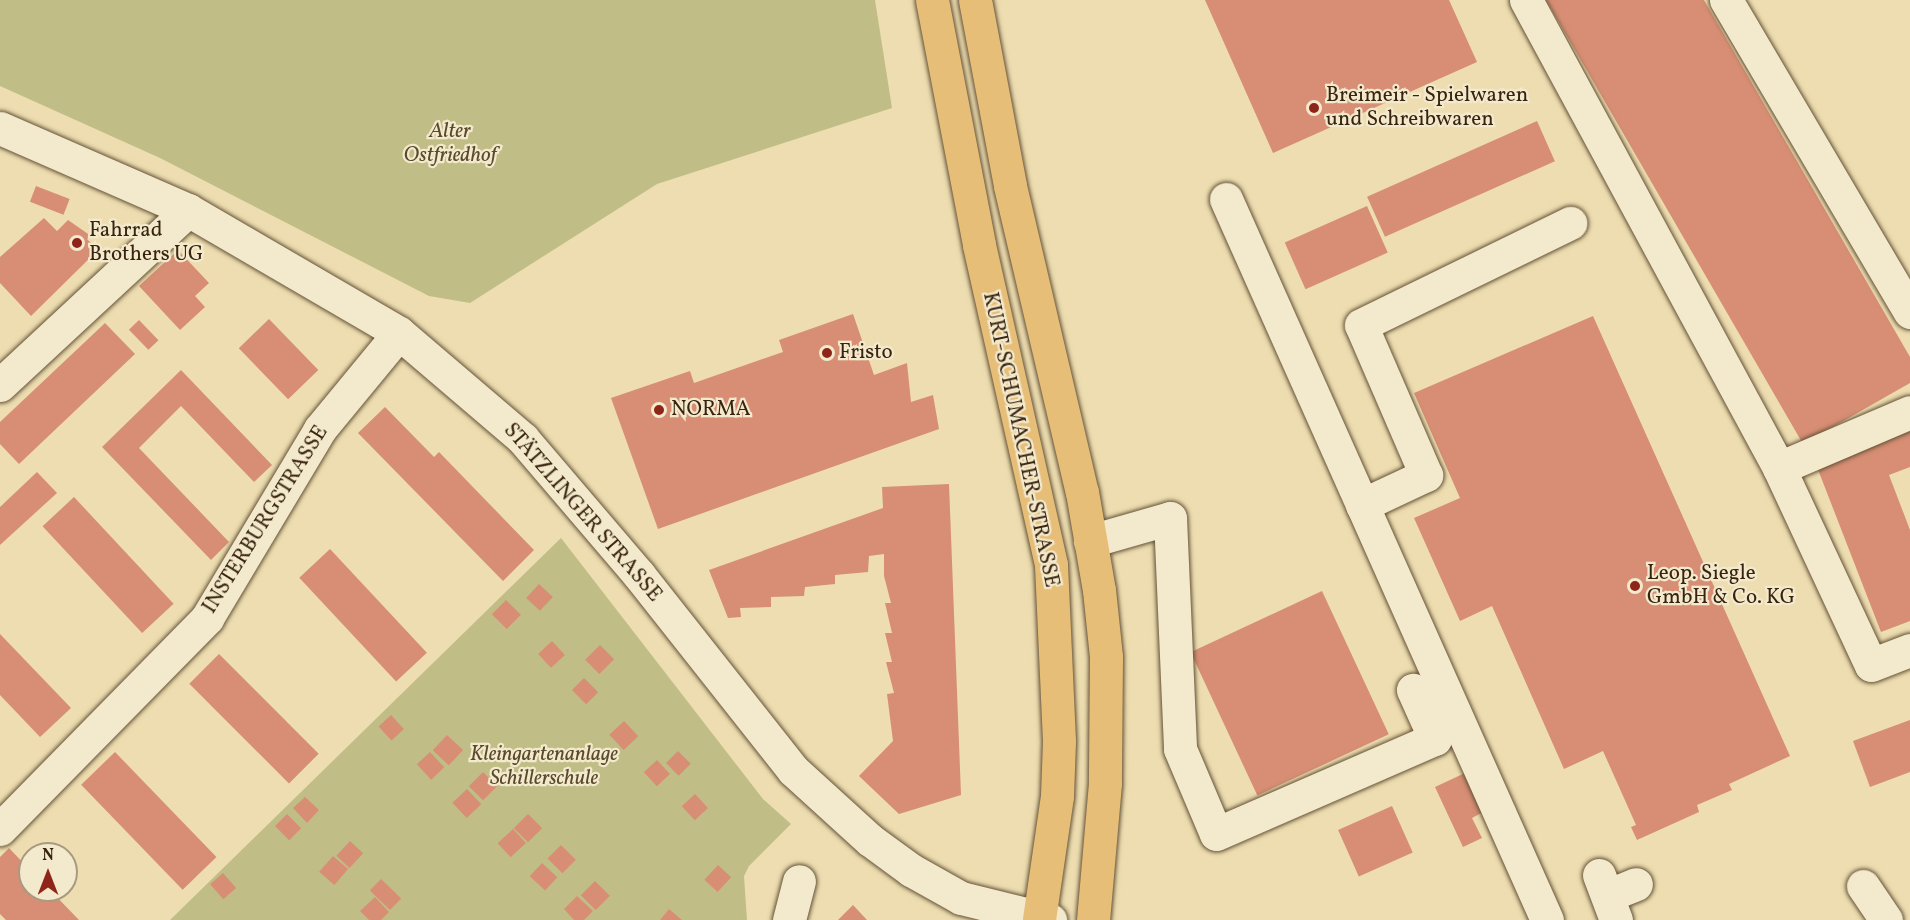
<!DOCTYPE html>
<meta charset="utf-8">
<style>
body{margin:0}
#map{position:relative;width:1910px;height:920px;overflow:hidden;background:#edddb0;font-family:Vollkorn,serif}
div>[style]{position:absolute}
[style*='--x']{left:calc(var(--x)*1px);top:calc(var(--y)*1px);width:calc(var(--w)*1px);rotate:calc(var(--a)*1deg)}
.green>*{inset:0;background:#c0be86}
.building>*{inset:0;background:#d78e74;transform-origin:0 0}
.roads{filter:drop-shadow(0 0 2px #645237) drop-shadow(0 0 2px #645237)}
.minor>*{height:33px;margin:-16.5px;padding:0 16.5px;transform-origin:16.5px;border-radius:16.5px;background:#f3e9cc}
.major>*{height:33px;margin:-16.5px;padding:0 16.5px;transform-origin:16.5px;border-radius:16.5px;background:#e6be78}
.dots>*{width:16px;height:16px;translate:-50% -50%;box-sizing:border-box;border:3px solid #f3e9cc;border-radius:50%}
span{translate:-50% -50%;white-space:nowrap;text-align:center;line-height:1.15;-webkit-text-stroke:4.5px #f3e9cc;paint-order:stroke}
.poi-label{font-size:21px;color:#37230f}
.left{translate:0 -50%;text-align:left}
.park-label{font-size:21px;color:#594a2d;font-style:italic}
.street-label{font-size:21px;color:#37230f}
.north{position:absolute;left:18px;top:842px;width:60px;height:60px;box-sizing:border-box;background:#f3e9cc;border:2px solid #a89a80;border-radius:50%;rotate:0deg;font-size:16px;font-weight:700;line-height:24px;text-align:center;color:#37230f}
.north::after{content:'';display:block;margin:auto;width:21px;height:27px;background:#8f2418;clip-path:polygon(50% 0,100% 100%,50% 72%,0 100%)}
</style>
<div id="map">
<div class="green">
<div style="clip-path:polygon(0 0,875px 0,892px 108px,657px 184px,470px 303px,429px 296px,160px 158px,0 86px)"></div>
<div style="clip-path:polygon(561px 538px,763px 799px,791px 824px,749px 866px,744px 876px,747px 920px,170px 920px)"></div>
</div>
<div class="building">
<div style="clip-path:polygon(1205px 0,1449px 0,1477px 62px,1273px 153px)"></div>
<div style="clip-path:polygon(1546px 0,1704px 0,1910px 357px,1910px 383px,1803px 444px)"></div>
<div style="left:1537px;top:121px;width:44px;height:186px;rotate:66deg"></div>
<div style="left:36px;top:186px;width:36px;height:17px;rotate:21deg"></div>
<div style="left:1367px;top:206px;width:51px;height:90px;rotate:66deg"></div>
<div style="clip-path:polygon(44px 218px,57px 231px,68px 220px,91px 236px,87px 239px,98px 250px,31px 316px,0 283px,0 257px)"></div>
<div style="clip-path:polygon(178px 250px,209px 283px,195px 296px,205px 307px,180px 330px,139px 286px)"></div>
<div style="clip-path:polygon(853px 314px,874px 375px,907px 363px,911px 402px,933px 395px,939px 429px,658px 529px,611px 398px,690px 371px,694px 383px,783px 352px,779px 340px)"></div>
<div style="clip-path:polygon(1593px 316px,1790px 756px,1729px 784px,1732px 790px,1697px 805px,1699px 812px,1637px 840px,1631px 827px,1636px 825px,1603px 751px,1564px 769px,1492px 606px,1460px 621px,1414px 518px,1460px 498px,1414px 393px)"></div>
<div style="left:269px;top:319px;width:71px;height:42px;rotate:46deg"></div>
<div style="left:139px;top:320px;width:28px;height:14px;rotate:46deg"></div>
<div style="clip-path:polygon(105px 323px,135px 354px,19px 464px,0 444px,0 422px)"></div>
<div style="clip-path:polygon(181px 370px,272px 465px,254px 482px,181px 406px,139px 448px,229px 542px,211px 560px,102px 447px)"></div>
<div style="clip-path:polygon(385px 407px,434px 457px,439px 452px,534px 550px,503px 581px,358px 433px)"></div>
<div style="clip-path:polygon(1910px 431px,1910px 467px,1889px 475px,1910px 530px,1910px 621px,1881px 632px,1817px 467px)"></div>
<div style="clip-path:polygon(37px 472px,57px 493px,0 545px,0 507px)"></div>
<div style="clip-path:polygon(949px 484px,961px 795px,899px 814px,859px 776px,893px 741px,887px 694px,894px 693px,886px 662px,892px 662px,885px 633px,892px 633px,885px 603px,891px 603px,884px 576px,884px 554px,869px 556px,868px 572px,835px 575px,835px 584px,805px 587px,804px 596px,771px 597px,771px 607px,740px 608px,741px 617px,728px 618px,709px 570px,883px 508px,882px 487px)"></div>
<div style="left:74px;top:497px;width:146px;height:43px;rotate:47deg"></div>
<div style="left:330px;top:549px;width:142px;height:42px;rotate:47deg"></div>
<div style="left:539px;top:584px;width:19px;height:19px;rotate:43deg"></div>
<div style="left:1322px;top:591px;width:158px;height:145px;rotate:65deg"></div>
<div style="left:506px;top:600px;width:21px;height:20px;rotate:45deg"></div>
<div style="clip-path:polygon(0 634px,71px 708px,40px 737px,0 695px)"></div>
<div style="left:552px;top:641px;width:19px;height:19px;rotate:47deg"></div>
<div style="left:600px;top:645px;width:20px;height:21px;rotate:45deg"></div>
<div style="left:219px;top:654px;width:141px;height:42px;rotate:45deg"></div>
<div style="left:584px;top:678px;width:20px;height:17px;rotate:45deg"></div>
<div style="left:391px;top:715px;width:19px;height:17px;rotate:47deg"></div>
<div style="clip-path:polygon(1910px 720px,1910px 772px,1870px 787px,1853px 741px)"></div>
<div style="left:624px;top:721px;width:21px;height:20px;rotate:47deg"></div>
<div style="left:447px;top:735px;width:22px;height:21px;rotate:43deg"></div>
<div style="left:678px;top:751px;width:18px;height:17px;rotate:45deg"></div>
<div style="left:115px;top:752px;width:146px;height:47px;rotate:46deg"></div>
<div style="left:430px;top:752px;width:21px;height:18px;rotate:47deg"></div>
<div style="left:657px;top:760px;width:19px;height:18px;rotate:47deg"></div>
<div style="left:483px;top:772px;width:20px;height:20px;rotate:45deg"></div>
<div style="clip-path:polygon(1465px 773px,1483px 812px,1472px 818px,1482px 838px,1463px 847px,1435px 787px)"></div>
<div style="left:467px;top:789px;width:21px;height:20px;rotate:47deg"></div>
<div style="left:695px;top:794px;width:19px;height:18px;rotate:47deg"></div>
<div style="clip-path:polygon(305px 797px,319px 810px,307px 823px,293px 808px)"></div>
<div style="left:1392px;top:806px;width:51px;height:59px;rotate:66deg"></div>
<div style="left:287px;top:814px;width:20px;height:17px;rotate:45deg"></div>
<div style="left:528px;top:814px;width:20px;height:20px;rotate:45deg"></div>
<div style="left:513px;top:829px;width:19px;height:21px;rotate:47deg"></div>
<div style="left:350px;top:841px;width:18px;height:20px;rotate:43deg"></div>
<div style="left:561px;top:845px;width:21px;height:19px;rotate:45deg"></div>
<div style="clip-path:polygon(9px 848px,30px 870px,30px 890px,50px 890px,79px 920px,6px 920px,0 914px,0 857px)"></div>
<div style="left:333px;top:856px;width:20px;height:21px;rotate:41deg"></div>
<div style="left:542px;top:863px;width:21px;height:18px;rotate:43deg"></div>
<div style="left:718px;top:865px;width:18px;height:20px;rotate:43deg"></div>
<div style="left:223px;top:873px;width:20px;height:17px;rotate:49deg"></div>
<div style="left:381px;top:879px;width:28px;height:16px;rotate:44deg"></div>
<div style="left:595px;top:881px;width:21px;height:20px;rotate:45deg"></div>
<div style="clip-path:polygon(577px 896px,593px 911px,584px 920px,574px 920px,564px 909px)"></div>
<div style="clip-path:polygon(375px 897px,389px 912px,381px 920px,369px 920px,360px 911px)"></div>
<div style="clip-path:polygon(853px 905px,867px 920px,838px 920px)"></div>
<div style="clip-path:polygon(669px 909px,682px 920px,660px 920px)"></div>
</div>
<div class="roads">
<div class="minor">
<div style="--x:1526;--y:0;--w:532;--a:61.6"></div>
<div style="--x:1779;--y:468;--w:217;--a:65"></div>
<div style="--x:1871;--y:665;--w:42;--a:-21"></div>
<div style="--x:1726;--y:0;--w:362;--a:59.5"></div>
<div style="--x:0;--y:128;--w:205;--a:23.6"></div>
<div style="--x:188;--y:210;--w:244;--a:30.2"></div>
<div style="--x:399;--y:333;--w:163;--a:40.5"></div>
<div style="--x:523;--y:439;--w:179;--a:49.5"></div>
<div style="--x:639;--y:575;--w:248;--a:51.7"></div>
<div style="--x:793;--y:770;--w:104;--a:42.3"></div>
<div style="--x:870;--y:840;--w:51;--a:36.2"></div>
<div style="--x:911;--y:870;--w:57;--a:29.2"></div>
<div style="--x:961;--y:898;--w:92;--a:13.9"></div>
<div style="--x:1226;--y:199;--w:335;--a:66"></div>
<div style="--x:0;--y:385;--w:257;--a:-42.9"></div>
<div style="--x:1779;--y:468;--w:142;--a:-23.1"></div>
<div style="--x:1090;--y:541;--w:83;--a:-16"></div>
<div style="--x:1170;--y:518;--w:231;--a:87.5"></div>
<div style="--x:1180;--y:749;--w:92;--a:67"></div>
<div style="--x:1216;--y:834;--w:239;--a:-23.5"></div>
<div style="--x:1435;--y:739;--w:54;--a:-114.2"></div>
<div style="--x:0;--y:829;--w:296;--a:-45.5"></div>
<div style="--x:207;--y:618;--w:220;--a:-59.1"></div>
<div style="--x:320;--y:429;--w:124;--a:-50.5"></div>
<div style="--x:1599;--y:875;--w:48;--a:69.3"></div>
<div style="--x:1863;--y:886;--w:41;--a:55.9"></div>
<div style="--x:1609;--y:895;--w:29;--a:-22"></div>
<div style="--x:789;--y:920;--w:40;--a:-75.6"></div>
<div style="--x:1547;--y:920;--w:454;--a:-114"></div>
<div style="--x:1362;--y:505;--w:71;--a:-25.1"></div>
<div style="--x:1426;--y:475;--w:163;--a:-113.4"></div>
<div style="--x:1361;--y:325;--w:233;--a:-26"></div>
</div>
<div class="major">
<div style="--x:932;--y:0;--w:249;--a:79.1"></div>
<div style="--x:979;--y:245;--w:328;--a:77.3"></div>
<div style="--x:1051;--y:565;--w:176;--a:87.4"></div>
<div style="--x:1059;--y:741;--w:55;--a:92.1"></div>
<div style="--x:1057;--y:796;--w:125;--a:98.3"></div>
<div style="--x:975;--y:0;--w:189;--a:79.3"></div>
<div style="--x:1010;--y:186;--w:314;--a:76.8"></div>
<div style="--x:1082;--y:492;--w:99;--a:80.2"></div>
<div style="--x:1099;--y:590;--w:67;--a:84"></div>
<div style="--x:1106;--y:657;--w:126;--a:90.5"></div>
<div style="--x:1105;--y:783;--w:138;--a:95"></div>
</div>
</div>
<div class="dots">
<div style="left:1314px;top:108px;background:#8f2418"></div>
<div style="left:77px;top:243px;background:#8f2418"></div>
<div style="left:827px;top:353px;background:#8f2418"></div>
<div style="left:659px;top:410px;background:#8f2418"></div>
<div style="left:1635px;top:586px;background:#8f2418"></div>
</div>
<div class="poi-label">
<span class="left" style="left:1326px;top:108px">Breimeir - Spielwaren<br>und Schreibwaren</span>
<span class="left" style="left:89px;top:243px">Fahrrad<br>Brothers UG</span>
<span class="left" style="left:839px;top:353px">Fristo</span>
<span class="left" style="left:671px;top:410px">NORMA</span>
<span class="left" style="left:1647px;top:586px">Leop. Siegle<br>GmbH &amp; Co. KG</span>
</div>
<div class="park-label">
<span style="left:450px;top:144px">Alter<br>Ostfriedhof</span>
<span style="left:544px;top:767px">Kleingartenanlage<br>Schillerschule</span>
</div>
<div class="street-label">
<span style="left:1020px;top:440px;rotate:78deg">KURT-SCHUMACHER-STRASSE</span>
<span style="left:582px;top:513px;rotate:49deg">STÄTZLINGER STRASSE</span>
<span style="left:266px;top:520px;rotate:-58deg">INSTERBURGSTRASSE</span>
</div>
<div class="north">N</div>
</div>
